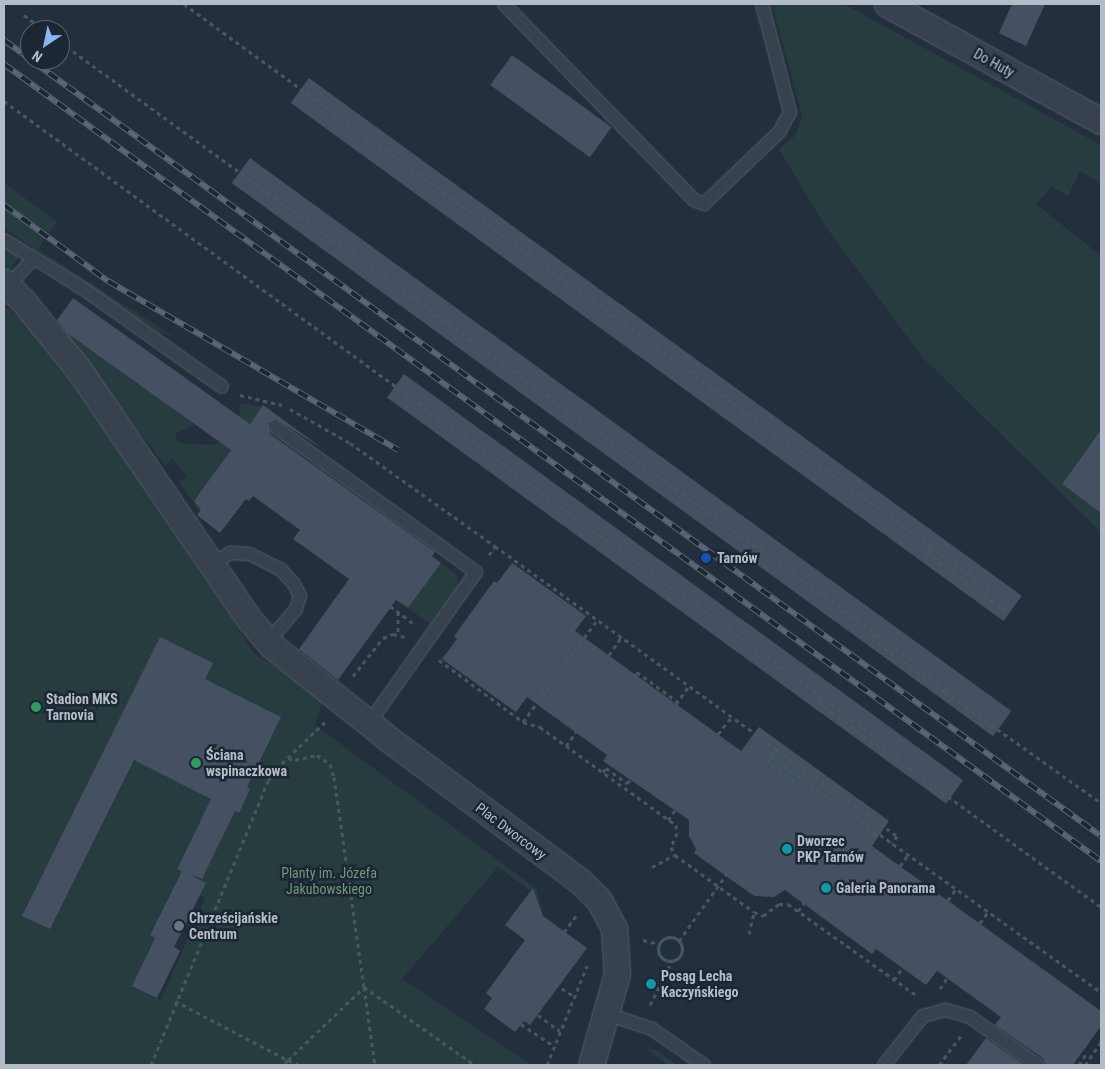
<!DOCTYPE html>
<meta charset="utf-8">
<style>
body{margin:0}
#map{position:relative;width:1105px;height:1069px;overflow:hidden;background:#242f3e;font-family:"Roboto Condensed",sans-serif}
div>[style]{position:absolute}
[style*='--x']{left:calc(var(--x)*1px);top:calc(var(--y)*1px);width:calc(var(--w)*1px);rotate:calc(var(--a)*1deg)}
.green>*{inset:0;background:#263c3f}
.building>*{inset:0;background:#455162;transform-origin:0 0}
.path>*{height:3px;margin-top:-1.5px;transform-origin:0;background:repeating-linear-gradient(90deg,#44595c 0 4px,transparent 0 8px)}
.path>.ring{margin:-1.5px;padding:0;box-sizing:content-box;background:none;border:3px solid #44595c;border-radius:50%}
.roads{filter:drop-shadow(0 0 1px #565f6c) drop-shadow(0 0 1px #565f6c)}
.service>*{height:12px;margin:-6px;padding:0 6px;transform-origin:6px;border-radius:6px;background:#38414e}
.minor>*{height:25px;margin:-12.5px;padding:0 12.5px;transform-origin:12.5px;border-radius:12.5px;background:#38414e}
.rail>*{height:5.5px;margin-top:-2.75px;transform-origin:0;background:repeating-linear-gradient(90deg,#1d2633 0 11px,#5a6575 0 22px);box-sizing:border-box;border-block:1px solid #5a6575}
.dots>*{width:14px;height:14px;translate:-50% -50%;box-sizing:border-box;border:2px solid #1d2633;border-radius:50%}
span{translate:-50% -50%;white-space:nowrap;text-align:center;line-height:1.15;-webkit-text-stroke:5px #1d2633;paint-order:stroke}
.street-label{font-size:14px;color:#b4bcc9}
.poi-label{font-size:14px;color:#b4bcc9;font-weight:700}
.left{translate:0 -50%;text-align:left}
.park-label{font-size:14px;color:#6b9a76}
.frame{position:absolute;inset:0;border:5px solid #b4bcc9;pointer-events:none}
.north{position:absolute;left:20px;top:20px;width:50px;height:50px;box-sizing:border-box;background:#1d2633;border:1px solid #59626f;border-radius:50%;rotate:214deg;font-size:14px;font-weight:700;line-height:20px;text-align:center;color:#b4bcc9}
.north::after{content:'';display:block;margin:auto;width:18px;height:22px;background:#8ab4f8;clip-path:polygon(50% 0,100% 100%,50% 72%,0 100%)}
</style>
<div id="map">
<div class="green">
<div style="clip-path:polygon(772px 4px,844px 4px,1101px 145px,1101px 183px,1080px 171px,1068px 196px,1051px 187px,1036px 204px,1101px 256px,1101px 430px,1062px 484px,1094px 507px,1101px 498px,1101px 532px,922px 357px,823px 223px,779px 149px,796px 135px,802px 115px)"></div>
<div style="clip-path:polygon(4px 183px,57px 222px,38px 249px,176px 338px,156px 331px,4px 228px)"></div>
<div style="clip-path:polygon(4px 248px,19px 257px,7px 273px,4px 270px)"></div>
<div style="clip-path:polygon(evenodd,4px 306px,28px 323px,84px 400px,255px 654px,323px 698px,315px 725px,537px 889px,543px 916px,533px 889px,531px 891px,498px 867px,402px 979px,532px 1065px,4px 1065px,4px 306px,200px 821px,224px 833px,201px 880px,206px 883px,200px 895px,205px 898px,161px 1000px,132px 985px,155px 938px,150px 935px,182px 871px,177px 868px,200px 821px)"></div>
<div style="clip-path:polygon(55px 324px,196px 424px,175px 434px,177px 440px,184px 444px,213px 445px,223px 441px,239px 422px,240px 403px,262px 407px,217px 469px,224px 475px,200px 512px,179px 482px,187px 476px,173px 459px,165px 465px)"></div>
<div style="clip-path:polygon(441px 563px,457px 575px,458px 585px,430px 624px,408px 608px)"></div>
<div style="clip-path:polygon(647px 1049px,656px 1050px,677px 1065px,668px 1065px)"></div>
</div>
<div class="building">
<div style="clip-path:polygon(1012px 4px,1045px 4px,1026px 46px,999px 33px)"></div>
<div style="left:512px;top:55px;width:123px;height:37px;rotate:36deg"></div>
<div style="left:309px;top:78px;width:881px;height:31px;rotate:36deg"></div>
<div style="left:250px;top:158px;width:941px;height:31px;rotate:36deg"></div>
<div style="clip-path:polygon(73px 298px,250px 424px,263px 405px,326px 451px,276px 419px,268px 423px,270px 434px,435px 552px,432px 556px,441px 563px,408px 608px,396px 600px,338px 680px,299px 649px,349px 579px,293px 539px,300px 530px,253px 496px,249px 501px,246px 499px,220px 533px,197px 515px,201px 510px,194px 501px,231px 450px,67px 333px,57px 320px)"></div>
<div style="left:404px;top:374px;width:691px;height:29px;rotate:36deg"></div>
<div style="clip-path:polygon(1101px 430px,1101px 513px,1062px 484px)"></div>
<div style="clip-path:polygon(512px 563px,586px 616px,575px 631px,741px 751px,759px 727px,889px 821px,872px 846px,1101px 1011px,1101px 1026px,1073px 1065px,1046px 1065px,1043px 1058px,995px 1025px,1001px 1017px,937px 971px,926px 985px,876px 949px,872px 954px,785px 890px,774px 897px,754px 896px,694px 853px,696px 849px,689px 836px,689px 820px,603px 761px,607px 755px,527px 697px,516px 712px,442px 659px,457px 639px,454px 636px,494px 581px,497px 583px)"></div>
<div style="clip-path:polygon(160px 637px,213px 663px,205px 679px,281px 717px,247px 787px,250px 789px,239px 813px,235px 811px,202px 879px,191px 875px,206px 883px,174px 947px,180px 951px,157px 998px,132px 986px,155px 938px,150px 935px,182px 871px,177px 869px,211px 799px,134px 760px,50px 929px,22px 916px)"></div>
<div style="clip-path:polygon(533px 888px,543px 916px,587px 948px,530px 1025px,524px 1021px,515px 1032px,484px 1009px,492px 998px,486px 993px,525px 940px,505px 925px)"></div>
<div style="clip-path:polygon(986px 1038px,1024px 1065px,966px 1065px)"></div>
</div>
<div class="path">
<div style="--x:184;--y:4;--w:1001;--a:35.98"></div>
<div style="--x:24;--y:15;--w:25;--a:37"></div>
<div style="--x:60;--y:42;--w:1078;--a:35.95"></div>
<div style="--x:4;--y:101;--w:1090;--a:36.08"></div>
<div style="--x:240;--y:395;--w:43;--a:13.4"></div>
<div style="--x:290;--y:409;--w:69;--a:29.5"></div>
<div style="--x:350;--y:443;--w:178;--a:35.4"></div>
<div style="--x:931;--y:547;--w:8;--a:130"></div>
<div style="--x:926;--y:553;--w:95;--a:36"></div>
<div style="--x:1003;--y:609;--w:9;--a:-54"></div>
<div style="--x:489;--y:555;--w:11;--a:-56"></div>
<div style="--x:495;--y:546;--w:347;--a:35.8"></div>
<div style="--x:390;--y:606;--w:30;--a:37"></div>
<div style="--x:398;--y:612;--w:22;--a:90"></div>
<div style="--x:874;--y:633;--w:6;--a:121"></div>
<div style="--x:871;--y:638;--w:92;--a:36.1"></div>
<div style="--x:945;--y:692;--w:6;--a:-51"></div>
<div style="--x:609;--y:655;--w:22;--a:-56"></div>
<div style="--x:439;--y:660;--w:104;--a:36.4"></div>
<div style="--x:523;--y:722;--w:18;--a:16"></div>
<div style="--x:540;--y:727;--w:168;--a:35.8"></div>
<div style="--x:676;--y:825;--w:8;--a:83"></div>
<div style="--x:677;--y:833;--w:15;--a:113"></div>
<div style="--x:671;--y:847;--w:9;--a:63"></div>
<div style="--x:675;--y:855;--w:97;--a:35.8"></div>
<div style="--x:754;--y:912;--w:10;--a:24"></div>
<div style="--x:763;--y:916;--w:20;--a:-37"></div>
<div style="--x:779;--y:904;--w:9;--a:0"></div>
<div style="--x:788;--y:904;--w:157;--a:35.4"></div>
<div style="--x:636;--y:675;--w:3;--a:-72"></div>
<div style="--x:637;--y:672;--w:51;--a:36.2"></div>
<div style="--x:353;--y:676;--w:48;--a:-51.7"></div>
<div style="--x:383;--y:638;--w:11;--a:-22"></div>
<div style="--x:393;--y:634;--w:12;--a:14"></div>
<div style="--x:945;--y:692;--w:191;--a:35.4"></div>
<div style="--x:822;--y:696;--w:7;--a:124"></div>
<div style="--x:818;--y:702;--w:97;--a:36.2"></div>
<div style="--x:896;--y:759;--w:7;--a:-56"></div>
<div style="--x:676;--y:704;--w:22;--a:-54"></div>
<div style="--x:523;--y:722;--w:126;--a:-54"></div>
<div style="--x:718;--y:734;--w:22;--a:-51"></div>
<div style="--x:566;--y:746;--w:17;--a:-54"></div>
<div style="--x:771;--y:756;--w:84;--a:36.3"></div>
<div style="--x:288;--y:758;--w:7;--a:16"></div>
<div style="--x:295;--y:760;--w:23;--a:-13"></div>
<div style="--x:317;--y:755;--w:16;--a:35"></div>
<div style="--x:330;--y:764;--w:14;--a:73"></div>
<div style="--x:334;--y:777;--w:212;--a:81.9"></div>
<div style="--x:364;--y:987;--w:136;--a:35.1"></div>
<div style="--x:896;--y:759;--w:253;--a:35.8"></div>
<div style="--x:603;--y:772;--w:5;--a:-53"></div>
<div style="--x:606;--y:768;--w:26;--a:36"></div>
<div style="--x:627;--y:783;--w:4;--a:-45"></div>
<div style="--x:790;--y:786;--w:6;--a:-51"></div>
<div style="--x:794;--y:781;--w:33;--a:-145"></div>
<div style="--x:767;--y:762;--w:16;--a:-55"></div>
<div style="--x:776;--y:749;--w:149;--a:35.7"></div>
<div style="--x:897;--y:836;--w:9;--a:126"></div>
<div style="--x:854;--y:816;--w:303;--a:35.5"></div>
<div style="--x:668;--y:820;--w:12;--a:-55"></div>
<div style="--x:869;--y:843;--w:14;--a:-54"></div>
<div style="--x:900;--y:866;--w:14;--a:-54"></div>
<div style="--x:652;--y:867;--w:26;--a:-28"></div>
<div style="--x:948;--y:900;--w:14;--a:-54"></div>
<div style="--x:798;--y:911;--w:10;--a:-53"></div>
<div style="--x:980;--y:923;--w:14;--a:-54"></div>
<div style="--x:564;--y:932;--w:20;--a:-53"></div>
<div style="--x:749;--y:934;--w:23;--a:-77"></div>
<div class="ring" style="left:658px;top:937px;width:21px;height:21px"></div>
<div style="--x:643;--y:940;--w:16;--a:14"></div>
<div style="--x:679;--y:941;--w:85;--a:-54.6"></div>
<div style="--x:894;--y:980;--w:14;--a:-56"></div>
<div style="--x:555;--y:984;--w:24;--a:33"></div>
<div style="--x:940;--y:989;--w:13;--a:-58"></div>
<div style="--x:175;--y:1001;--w:127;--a:27.6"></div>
<div style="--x:288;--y:1060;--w:8;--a:140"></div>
<div style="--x:650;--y:1005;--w:49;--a:-63.4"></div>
<div style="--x:538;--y:1015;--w:27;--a:36"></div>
<div style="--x:521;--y:1024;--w:40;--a:34"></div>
<div style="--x:151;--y:1065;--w:307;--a:-67.6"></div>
<div style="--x:268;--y:781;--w:14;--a:-56"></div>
<div style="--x:276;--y:769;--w:68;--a:-43.8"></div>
<div style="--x:299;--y:1065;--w:12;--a:-156"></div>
<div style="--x:288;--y:1060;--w:105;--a:-43.8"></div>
<div style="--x:364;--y:987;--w:79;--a:82"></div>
<div style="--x:547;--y:1065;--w:107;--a:-68"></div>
<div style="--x:939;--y:1065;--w:36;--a:-53"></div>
<div style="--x:1079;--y:1065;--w:13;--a:-58"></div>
<div style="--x:1085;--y:1065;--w:28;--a:-55"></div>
</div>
<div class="roads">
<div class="service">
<div style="--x:504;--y:4;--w:273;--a:45.9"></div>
<div style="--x:694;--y:200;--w:11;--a:22"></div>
<div style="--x:704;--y:204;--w:105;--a:-43.8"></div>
<div style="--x:780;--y:131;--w:21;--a:-62"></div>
<div style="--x:790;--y:112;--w:112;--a:-104.5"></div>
<div style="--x:4;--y:240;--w:35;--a:31"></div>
<div style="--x:8;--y:286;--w:38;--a:-47"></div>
<div style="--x:34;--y:258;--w:64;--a:32.2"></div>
<div style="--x:88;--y:292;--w:164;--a:35.3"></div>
<div style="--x:275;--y:427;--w:248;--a:35.8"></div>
<div style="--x:476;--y:572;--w:185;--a:125.3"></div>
<div style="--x:212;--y:565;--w:22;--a:-34"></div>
<div style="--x:230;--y:553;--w:20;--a:3"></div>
<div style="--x:250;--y:554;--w:35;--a:27"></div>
<div style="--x:281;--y:570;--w:19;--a:47"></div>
<div style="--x:294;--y:584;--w:13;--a:63"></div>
<div style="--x:300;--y:596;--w:14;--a:107"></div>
<div style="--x:296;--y:609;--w:43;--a:130.3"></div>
<div style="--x:607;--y:1014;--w:47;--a:18.4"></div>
<div style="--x:652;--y:1029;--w:63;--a:34.7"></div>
<div style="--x:884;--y:1065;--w:63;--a:-51.5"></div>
<div style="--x:923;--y:1016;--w:24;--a:-15"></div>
<div style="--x:946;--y:1010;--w:25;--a:16"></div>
<div style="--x:970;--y:1017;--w:83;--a:35.2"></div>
</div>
<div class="minor">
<div style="--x:887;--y:4;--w:244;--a:28.7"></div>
<div style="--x:4;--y:282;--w:28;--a:45"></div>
<div style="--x:24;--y:302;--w:87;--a:51"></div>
<div style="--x:79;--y:370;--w:301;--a:55.7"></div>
<div style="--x:249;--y:619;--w:35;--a:50"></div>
<div style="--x:272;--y:646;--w:151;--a:38.5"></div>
<div style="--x:390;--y:740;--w:238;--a:36.6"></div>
<div style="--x:581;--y:882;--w:25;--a:45"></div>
<div style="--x:599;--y:900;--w:32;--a:62"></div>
<div style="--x:614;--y:928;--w:46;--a:86.3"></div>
<div style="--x:617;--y:974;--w:95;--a:105.9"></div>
</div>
</div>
<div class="rail">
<div style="--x:4;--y:40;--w:32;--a:36"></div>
<div style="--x:31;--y:60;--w:1322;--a:35.95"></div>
<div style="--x:4;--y:64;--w:1356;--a:36"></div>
<div style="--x:4;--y:205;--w:129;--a:36.2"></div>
<div style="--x:108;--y:281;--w:336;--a:30.2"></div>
</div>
<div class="dots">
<div style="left:706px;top:558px;background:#1a4fb4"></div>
<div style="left:36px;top:707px;background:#2e9e5b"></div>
<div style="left:196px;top:763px;background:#2e9e5b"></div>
<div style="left:787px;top:849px;background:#0f9aa8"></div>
<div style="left:826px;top:888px;background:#0f9aa8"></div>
<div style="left:179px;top:926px;background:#6b7280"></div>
<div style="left:651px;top:984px;background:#0f9aa8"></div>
</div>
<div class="street-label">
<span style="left:994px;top:63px;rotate:29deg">Do Huty</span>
<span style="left:511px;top:831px;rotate:37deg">Plac Dworcowy</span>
</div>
<div class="poi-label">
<span class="left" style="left:717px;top:558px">Tarnów</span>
<span class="left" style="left:46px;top:707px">Stadion MKS<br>Tarnovia</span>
<span class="left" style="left:206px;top:763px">Ściana<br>wspinaczkowa</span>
<span class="left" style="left:797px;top:849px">Dworzec<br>PKP Tarnów</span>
<span class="left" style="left:836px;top:888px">Galeria Panorama</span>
<span class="left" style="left:189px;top:926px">Chrześcijańskie<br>Centrum</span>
<span class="left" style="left:661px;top:984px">Posąg Lecha<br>Kaczyńskiego</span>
</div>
<div class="park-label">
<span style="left:329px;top:881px">Planty im. Józefa<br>Jakubowskiego</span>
</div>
<div class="frame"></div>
<div class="north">N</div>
</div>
